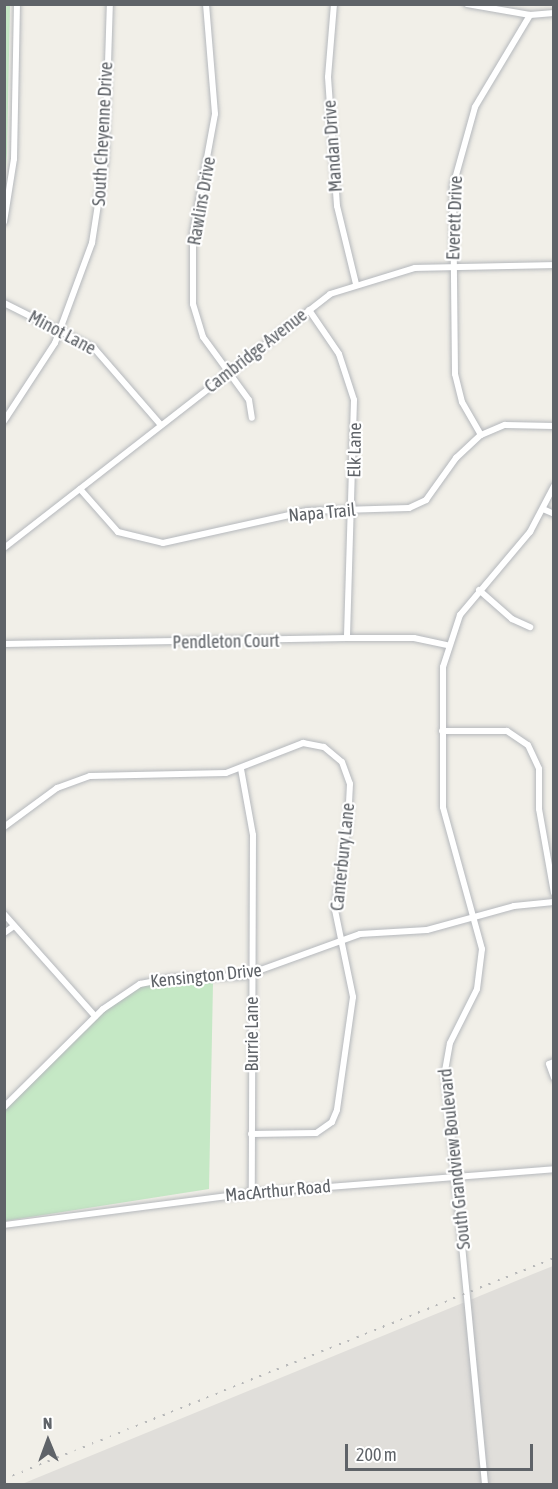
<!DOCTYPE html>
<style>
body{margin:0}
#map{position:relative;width:558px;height:1489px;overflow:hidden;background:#f1efe8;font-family:"Asap Condensed",sans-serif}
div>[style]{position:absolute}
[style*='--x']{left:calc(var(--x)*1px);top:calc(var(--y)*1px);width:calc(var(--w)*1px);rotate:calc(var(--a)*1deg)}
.industrial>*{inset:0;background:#e0deda}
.green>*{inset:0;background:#c5e8c5}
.roads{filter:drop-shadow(0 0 2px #b5b8bc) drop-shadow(0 0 2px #b5b8bc)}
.minor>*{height:6px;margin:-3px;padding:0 3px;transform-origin:3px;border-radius:3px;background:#fff}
.rail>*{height:1.5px;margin-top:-0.75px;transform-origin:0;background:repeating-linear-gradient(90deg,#b6b7b8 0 1.5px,transparent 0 9.5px)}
span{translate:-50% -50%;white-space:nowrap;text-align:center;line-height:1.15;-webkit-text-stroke:4.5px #fff;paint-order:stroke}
.street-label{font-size:18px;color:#5f6368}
.frame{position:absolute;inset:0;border:6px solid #5f6368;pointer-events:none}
.north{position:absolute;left:18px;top:1411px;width:60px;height:60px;-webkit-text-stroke:4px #fff;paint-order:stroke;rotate:359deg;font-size:16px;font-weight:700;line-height:24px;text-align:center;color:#5f6368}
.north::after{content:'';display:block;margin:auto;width:21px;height:27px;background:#5f6368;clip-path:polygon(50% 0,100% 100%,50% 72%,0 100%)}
.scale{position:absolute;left:345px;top:1444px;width:188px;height:27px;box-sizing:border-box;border:3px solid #5f6368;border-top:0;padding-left:8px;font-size:18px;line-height:21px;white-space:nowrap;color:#5f6368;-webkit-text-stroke:4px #fff;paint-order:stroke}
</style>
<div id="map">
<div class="industrial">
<div style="clip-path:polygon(553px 1266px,553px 1484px,22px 1484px,533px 1274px)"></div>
</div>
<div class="green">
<div style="clip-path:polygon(10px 4px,7px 153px,5px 184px,4px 5px)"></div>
<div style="clip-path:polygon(172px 981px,213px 983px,209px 1189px,5px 1221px,4px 1110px,114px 1002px,140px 986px)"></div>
</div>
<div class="roads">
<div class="minor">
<div style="--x:206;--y:4;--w:110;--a:85.3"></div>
<div style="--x:215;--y:114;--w:122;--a:100.4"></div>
<div style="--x:193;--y:234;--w:70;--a:90"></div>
<div style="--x:193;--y:304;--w:34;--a:73"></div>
<div style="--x:203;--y:337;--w:78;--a:53.9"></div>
<div style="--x:249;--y:400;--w:18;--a:81"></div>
<div style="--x:334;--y:4;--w:73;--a:94.7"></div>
<div style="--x:328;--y:77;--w:129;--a:86"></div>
<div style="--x:337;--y:206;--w:80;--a:76.3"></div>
<div style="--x:467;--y:4;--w:64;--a:9.9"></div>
<div style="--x:530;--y:15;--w:24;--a:-5"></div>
<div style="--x:4;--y:222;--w:64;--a:-81"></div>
<div style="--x:14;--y:159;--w:155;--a:-88.9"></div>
<div style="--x:4;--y:303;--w:101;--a:26.6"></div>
<div style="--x:94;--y:348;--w:102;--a:49"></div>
<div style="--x:309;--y:310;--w:53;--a:55.7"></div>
<div style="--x:339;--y:354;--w:48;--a:71.9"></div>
<div style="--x:354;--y:400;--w:238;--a:91.7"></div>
<div style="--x:4;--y:421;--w:93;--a:-56.8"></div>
<div style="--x:55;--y:343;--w:107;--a:-69.7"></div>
<div style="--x:92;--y:243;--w:85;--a:-81.2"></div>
<div style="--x:105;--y:159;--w:155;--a:-88.2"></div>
<div style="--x:481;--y:435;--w:38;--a:-120"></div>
<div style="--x:462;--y:402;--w:29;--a:-104"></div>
<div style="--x:455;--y:374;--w:188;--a:-90.6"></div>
<div style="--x:453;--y:186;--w:82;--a:-74.4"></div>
<div style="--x:475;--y:107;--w:107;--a:-59.1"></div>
<div style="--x:80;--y:489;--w:57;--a:48.5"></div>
<div style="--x:118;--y:532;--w:46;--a:13.7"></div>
<div style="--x:163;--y:543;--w:148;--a:-12.5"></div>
<div style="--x:307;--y:511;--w:102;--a:-1.7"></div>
<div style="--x:409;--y:508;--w:19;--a:-25"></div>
<div style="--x:426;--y:500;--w:52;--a:-54.5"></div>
<div style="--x:456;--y:458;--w:34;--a:-43"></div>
<div style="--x:481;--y:435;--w:26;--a:-23"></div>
<div style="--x:505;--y:425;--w:49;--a:1.2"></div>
<div style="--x:543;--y:509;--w:12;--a:24"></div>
<div style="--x:4;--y:548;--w:413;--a:-37.9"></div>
<div style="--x:330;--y:294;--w:89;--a:-17"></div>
<div style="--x:415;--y:268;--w:139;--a:-1.2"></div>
<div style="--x:479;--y:590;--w:44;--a:41.3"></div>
<div style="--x:512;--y:619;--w:20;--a:24"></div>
<div style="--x:4;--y:644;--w:343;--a:-1"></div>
<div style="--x:347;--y:638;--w:67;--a:0"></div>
<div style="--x:414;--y:638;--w:34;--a:12"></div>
<div style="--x:442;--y:731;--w:65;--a:0"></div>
<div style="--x:507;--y:731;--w:25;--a:34"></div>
<div style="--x:528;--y:745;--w:26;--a:65"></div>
<div style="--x:539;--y:769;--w:40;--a:90"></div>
<div style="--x:539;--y:809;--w:85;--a:79.9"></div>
<div style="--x:241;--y:769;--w:67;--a:79.7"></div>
<div style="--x:253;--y:835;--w:358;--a:90.2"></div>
<div style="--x:4;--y:827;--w:66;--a:-36.3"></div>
<div style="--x:57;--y:788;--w:35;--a:-20"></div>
<div style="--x:90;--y:776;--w:136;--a:-1.3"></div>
<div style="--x:226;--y:773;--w:83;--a:-21.3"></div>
<div style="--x:303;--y:743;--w:21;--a:11"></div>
<div style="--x:324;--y:747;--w:23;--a:40"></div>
<div style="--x:342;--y:762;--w:23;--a:70"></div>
<div style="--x:350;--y:784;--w:38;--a:93"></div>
<div style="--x:348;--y:822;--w:89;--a:98.4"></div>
<div style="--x:335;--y:910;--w:89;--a:78.3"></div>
<div style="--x:353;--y:997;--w:114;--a:98.1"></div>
<div style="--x:337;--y:1110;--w:13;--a:113"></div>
<div style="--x:332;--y:1122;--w:19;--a:145"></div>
<div style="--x:316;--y:1133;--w:65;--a:179.1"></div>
<div style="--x:4;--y:914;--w:137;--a:48.3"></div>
<div style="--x:4;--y:933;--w:12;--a:-35"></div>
<div style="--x:554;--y:1062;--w:5;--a:158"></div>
<div style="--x:549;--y:1064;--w:15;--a:70"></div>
<div style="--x:4;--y:1107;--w:139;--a:-44.7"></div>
<div style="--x:103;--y:1009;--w:45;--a:-34"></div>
<div style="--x:140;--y:984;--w:31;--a:-11"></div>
<div style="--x:170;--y:978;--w:74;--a:-1.5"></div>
<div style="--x:244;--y:976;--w:123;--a:-19.9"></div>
<div style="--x:360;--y:934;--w:67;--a:-3.4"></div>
<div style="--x:427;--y:930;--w:90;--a:-15.4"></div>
<div style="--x:514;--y:906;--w:40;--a:-5.7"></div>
<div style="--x:4;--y:1225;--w:250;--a:-7.4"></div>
<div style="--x:252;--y:1193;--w:303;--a:-4.5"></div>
<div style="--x:485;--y:1484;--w:415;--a:-95.5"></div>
<div style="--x:445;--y:1071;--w:28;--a:-80"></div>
<div style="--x:450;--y:1043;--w:60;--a:-63.4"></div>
<div style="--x:477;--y:989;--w:40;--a:-82.9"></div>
<div style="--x:482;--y:949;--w:147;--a:-105.4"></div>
<div style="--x:443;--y:807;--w:140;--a:-90"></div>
<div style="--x:443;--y:667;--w:55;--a:-71.9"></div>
<div style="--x:460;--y:615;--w:109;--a:-49.9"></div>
<div style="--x:530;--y:532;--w:52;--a:-62.4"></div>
</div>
</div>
<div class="rail">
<div style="--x:4;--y:1479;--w:593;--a:-21.89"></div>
</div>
<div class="street-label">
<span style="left:103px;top:134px;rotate:-87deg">South Cheyenne Drive</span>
<span style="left:333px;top:146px;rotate:-94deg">Mandan Drive</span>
<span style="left:202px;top:201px;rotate:-80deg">Rawlins Drive</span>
<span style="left:455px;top:218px;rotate:-88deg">Everett Drive</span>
<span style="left:62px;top:333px;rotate:28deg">Minot Lane</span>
<span style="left:256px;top:351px;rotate:-38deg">Cambridge Avenue</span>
<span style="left:355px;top:450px;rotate:-89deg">Elk Lane</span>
<span style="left:322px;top:513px;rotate:-5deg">Napa Trail</span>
<span style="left:226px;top:642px;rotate:-1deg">Pendleton Court</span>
<span style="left:343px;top:857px;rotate:-84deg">Canterbury Lane</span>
<span style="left:206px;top:976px;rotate:-6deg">Kensington Drive</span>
<span style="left:252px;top:1034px;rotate:-90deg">Burrie Lane</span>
<span style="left:455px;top:1159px;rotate:-96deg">South Grandview Boulevard</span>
<span style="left:278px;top:1191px;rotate:-5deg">MacArthur Road</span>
</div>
<div class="frame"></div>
<div class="north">N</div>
<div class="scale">200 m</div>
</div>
